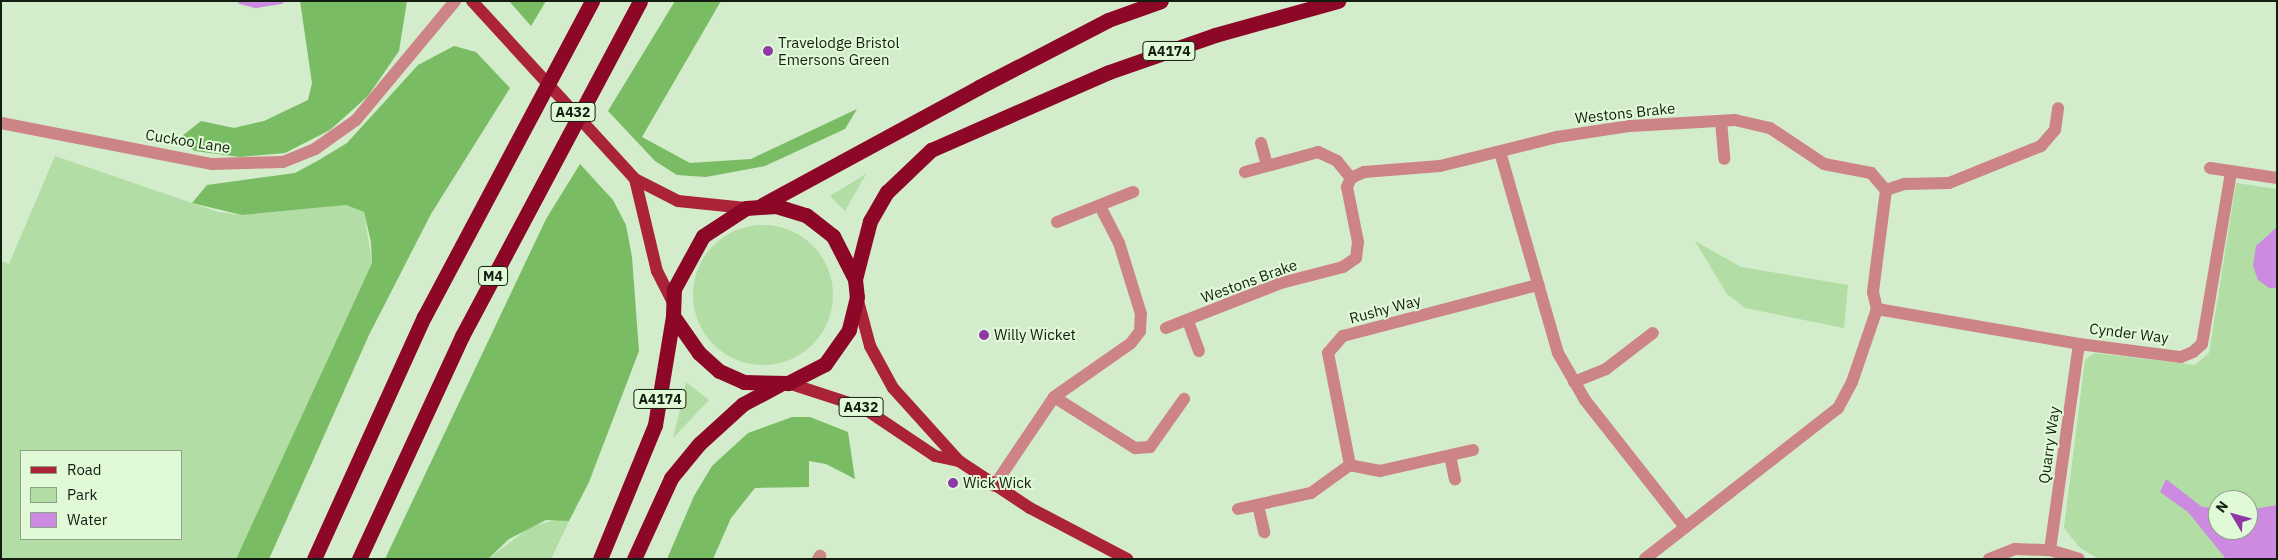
<!DOCTYPE html>
<style>
body{margin:0}
#map{position:relative;width:2278px;height:560px;overflow:hidden;background:#d3eccb;font-family:"IBM Plex Sans",sans-serif}
div>[style]{position:absolute}
[style*='--x']{left:calc(var(--x)*1px);top:calc(var(--y)*1px);width:calc(var(--w)*1px);rotate:calc(var(--a)*1deg)}
.green>*{inset:0;background:#b2dda5}
.round{border-radius:50%}
.forest>*{inset:0;background:#79bc63}
.water>*{inset:0;background:#cc8ae0}
.stream>*{height:5.5px;margin:-2.75px;padding:0 2.75px;transform-origin:2.75px;border-radius:2.75px;background:#cc8ae0}
.street>*{height:12px;margin:-6px;padding:0 6px;transform-origin:6px;border-radius:6px;background:#cd8486}
.primary>*{height:12px;margin:-6px;padding:0 6px;transform-origin:6px;border-radius:6px;background:#ab2338}
.highway>*{height:15px;margin:-7.5px;padding:0 7.5px;transform-origin:7.5px;border-radius:7.5px;background:#8d0827}
.dots>*{width:14px;height:14px;translate:-50% -50%;box-sizing:border-box;border:2px solid #e0fad8;border-radius:50%}
span{translate:-50% -50%;white-space:nowrap;text-align:center;line-height:1.15;-webkit-text-stroke:4px #e0fad8;paint-order:stroke}
.shield-label span{padding:1px 4px;background:#e0fad8;border:1px solid;border-radius:4px;-webkit-text-stroke-width:0}
.shield-label{font-size:14px;color:#141d11;font-weight:700}
.poi-label{font-size:15px;color:#141d11}
.left{translate:0 -50%;text-align:left}
.street-label{font-size:15px;color:#141d11}
.frame{position:absolute;inset:0;border:2px solid #141d11;pointer-events:none}
.legend{position:absolute;left:20px;top:450px;width:162px;height:90px;box-sizing:border-box;background:#e0fad8;border:1px solid #8ea288;margin:0;padding:6px 9px;list-style:none;font-size:15px;color:#141d11}
.legend li{display:flex;align-items:center;gap:10px;height:25px}
.legend b{width:25px;border:1px solid #8ea288}
.north{position:absolute;left:2208px;top:490px;width:50px;height:50px;box-sizing:border-box;background:#e0fad8;border:1px solid #8ea288;border-radius:50%;rotate:307deg;font-size:14px;font-weight:700;line-height:20px;text-align:center;color:#141d11}
.north::after{content:'';display:block;margin:auto;width:18px;height:22px;background:#8e38a5;clip-path:polygon(50% 0,100% 100%,50% 72%,0 100%)}
</style>
<div id="map">
<div class="green">
<div style="clip-path:polygon(evenodd,55px 156px,218px 212px,242px 215px,346px 205px,364px 212px,372px 263px,236px 559px,1px 559px,1px 261px,9px 264px,55px 156px,21px 451px,181px 451px,181px 539px,21px 539px,21px 451px)"></div>
<div style="clip-path:polygon(866px 174px,845px 211px,830px 196px)"></div>
<div style="clip-path:polygon(evenodd,2236px 183px,2277px 189px,2277px 559px,2099px 559px,2080px 548px,2064px 528px,2085px 360px,2094px 353px,2195px 365px,2209px 353px,2236px 183px,2218px 500px,2248px 500px,2248px 530px,2218px 530px,2218px 500px)"></div>
<div class="round" style="left:693px;top:225px;width:140px;height:140px"></div>
<div style="clip-path:polygon(1695px 241px,1741px 267px,1848px 285px,1844px 328px,1745px 308px,1727px 294px)"></div>
<div style="clip-path:polygon(686px 382px,709px 400px,673px 438px,680px 410px)"></div>
<div style="clip-path:polygon(563px 518px,569px 521px,551px 559px,488px 559px,530px 527px)"></div>
</div>
<div class="forest">
<div style="clip-path:polygon(300px 1px,407px 1px,399px 51px,368px 96px,330px 130px,285px 153px,240px 157px,195px 151px,184px 144px,182px 136px,201px 121px,234px 128px,264px 121px,308px 100px,312px 83px)"></div>
<div style="clip-path:polygon(509px 1px,546px 1px,531px 26px)"></div>
<div style="clip-path:polygon(675px 1px,721px 1px,642px 137px,690px 163px,751px 159px,857px 109px,845px 129px,765px 166px,706px 177px,677px 175px,655px 161px,608px 111px)"></div>
<div style="clip-path:polygon(454px 46px,476px 52px,510px 88px,431px 214px,369px 335px,269px 559px,236px 559px,372px 263px,371px 242px,364px 212px,346px 205px,242px 215px,192px 203px,207px 185px,295px 173px,319px 160px,347px 143px,418px 65px)"></div>
<div style="clip-path:polygon(580px 164px,613px 200px,626px 225px,632px 257px,639px 351px,589px 482px,569px 521px,546px 520px,509px 539px,488px 559px,385px 559px,546px 219px)"></div>
<div style="clip-path:polygon(792px 417px,810px 417px,848px 432px,855px 479px,826px 464px,809px 461px,809px 487px,755px 488px,731px 518px,713px 559px,667px 559px,694px 496px,712px 466px,748px 433px)"></div>
</div>
<div class="water">
<div style="clip-path:polygon(2277px 227px,2277px 288px,2269px 288px,2258px 280px,2253px 266px,2256px 246px)"></div>
<div style="clip-path:polygon(2166px 479px,2202px 507px,2218px 508px,2218px 530px,2248px 530px,2248px 510px,2277px 505px,2277px 559px,2226px 559px,2188px 512px,2160px 492px)"></div>
</div>
<div class="stream">
<div style="--x:241;--y:1;--w:16;--a:15"></div>
<div style="--x:256;--y:5;--w:25;--a:-9"></div>
</div>
<div class="street">
<div style="--x:1721;--y:121;--w:38;--a:85"></div>
<div style="--x:1;--y:123;--w:215;--a:11"></div>
<div style="--x:212;--y:164;--w:71;--a:-1.6"></div>
<div style="--x:283;--y:162;--w:35;--a:-22"></div>
<div style="--x:315;--y:149;--w:50;--a:-35.3"></div>
<div style="--x:356;--y:120;--w:155;--a:-50.2"></div>
<div style="--x:1261;--y:143;--w:23;--a:75"></div>
<div style="--x:1500;--y:152;--w:209;--a:73.9"></div>
<div style="--x:1558;--y:353;--w:54;--a:60.1"></div>
<div style="--x:1585;--y:400;--w:162;--a:51.8"></div>
<div style="--x:2210;--y:168;--w:68;--a:8.5"></div>
<div style="--x:1245;--y:172;--w:76;--a:-15.3"></div>
<div style="--x:1318;--y:152;--w:21;--a:25"></div>
<div style="--x:1337;--y:161;--w:22;--a:51"></div>
<div style="--x:1886;--y:190;--w:20;--a:-18"></div>
<div style="--x:1905;--y:184;--w:44;--a:-1.3"></div>
<div style="--x:1949;--y:183;--w:99;--a:-21.9"></div>
<div style="--x:2041;--y:146;--w:21;--a:-49"></div>
<div style="--x:2055;--y:130;--w:22;--a:-82"></div>
<div style="--x:1057;--y:222;--w:82;--a:-21.5"></div>
<div style="--x:1877;--y:309;--w:205;--a:9.8"></div>
<div style="--x:2079;--y:344;--w:103;--a:7.3"></div>
<div style="--x:2181;--y:357;--w:13;--a:-23"></div>
<div style="--x:2193;--y:352;--w:12;--a:-42"></div>
<div style="--x:2202;--y:344;--w:174;--a:-80.4"></div>
<div style="--x:1188;--y:321;--w:32;--a:70"></div>
<div style="--x:1166;--y:328;--w:123;--a:-21.4"></div>
<div style="--x:1281;--y:283;--w:64;--a:-14.5"></div>
<div style="--x:1343;--y:267;--w:16;--a:-35"></div>
<div style="--x:1356;--y:258;--w:16;--a:-83"></div>
<div style="--x:1358;--y:242;--w:56;--a:-101.3"></div>
<div style="--x:1347;--y:187;--w:10;--a:-66"></div>
<div style="--x:1351;--y:178;--w:14;--a:-25"></div>
<div style="--x:1364;--y:172;--w:76;--a:-4.5"></div>
<div style="--x:1440;--y:166;--w:121;--a:-13.9"></div>
<div style="--x:1557;--y:137;--w:74;--a:-8.6"></div>
<div style="--x:1630;--y:126;--w:105;--a:-3.3"></div>
<div style="--x:1735;--y:120;--w:36;--a:13"></div>
<div style="--x:1770;--y:128;--w:65;--a:33.7"></div>
<div style="--x:1824;--y:164;--w:48;--a:10.8"></div>
<div style="--x:1871;--y:173;--w:23;--a:49"></div>
<div style="--x:1886;--y:190;--w:103;--a:97.3"></div>
<div style="--x:1873;--y:292;--w:17;--a:77"></div>
<div style="--x:1877;--y:309;--w:77;--a:108.9"></div>
<div style="--x:1852;--y:382;--w:30;--a:118"></div>
<div style="--x:1838;--y:408;--w:245;--a:142"></div>
<div style="--x:1574;--y:382;--w:35;--a:-22"></div>
<div style="--x:1606;--y:369;--w:59;--a:-37.5"></div>
<div style="--x:1054;--y:397;--w:96;--a:32.2"></div>
<div style="--x:1135;--y:448;--w:15;--a:-4"></div>
<div style="--x:1150;--y:447;--w:59;--a:-54.7"></div>
<div style="--x:1473;--y:450;--w:95;--a:167.3"></div>
<div style="--x:1380;--y:471;--w:31;--a:-169"></div>
<div style="--x:1350;--y:465;--w:114;--a:-101.1"></div>
<div style="--x:1328;--y:353;--w:23;--a:-49"></div>
<div style="--x:1343;--y:336;--w:202;--a:-14.7"></div>
<div style="--x:1450;--y:456;--w:24;--a:78"></div>
<div style="--x:994;--y:486;--w:107;--a:-56"></div>
<div style="--x:1054;--y:397;--w:94;--a:-35"></div>
<div style="--x:1131;--y:343;--w:15;--a:-53"></div>
<div style="--x:1140;--y:331;--w:17;--a:-87"></div>
<div style="--x:1141;--y:314;--w:74;--a:-107.2"></div>
<div style="--x:1119;--y:243;--w:42;--a:-117.2"></div>
<div style="--x:1258;--y:505;--w:28;--a:77"></div>
<div style="--x:1238;--y:509;--w:75;--a:-12.4"></div>
<div style="--x:1311;--y:493;--w:48;--a:-35.7"></div>
<div style="--x:2050;--y:550;--w:208;--a:-82"></div>
<div style="--x:818;--y:559;--w:4;--a:-56"></div>
<div style="--x:1989;--y:559;--w:28;--a:-21"></div>
<div style="--x:2015;--y:549;--w:35;--a:2"></div>
<div style="--x:2050;--y:550;--w:30;--a:17"></div>
</div>
<div class="primary">
<div style="--x:472;--y:1;--w:241;--a:47.5"></div>
<div style="--x:635;--y:179;--w:48;--a:27.1"></div>
<div style="--x:678;--y:201;--w:68;--a:5.9"></div>
<div style="--x:635;--y:179;--w:95;--a:76.6"></div>
<div style="--x:657;--y:271;--w:35;--a:63"></div>
<div style="--x:857;--y:297;--w:51;--a:75.1"></div>
<div style="--x:870;--y:346;--w:48;--a:61.3"></div>
<div style="--x:893;--y:388;--w:98;--a:47.9"></div>
<div style="--x:959;--y:461;--w:85;--a:33.5"></div>
<div style="--x:1030;--y:508;--w:110;--a:27.7"></div>
<div style="--x:788;--y:383;--w:78;--a:18"></div>
<div style="--x:862;--y:407;--w:88;--a:33.9"></div>
<div style="--x:935;--y:456;--w:25;--a:12"></div>
</div>
<div class="highway">
<div style="--x:762;--y:205;--w:247;--a:-28.5"></div>
<div style="--x:979;--y:87;--w:145;--a:-27.4"></div>
<div style="--x:1108;--y:20;--w:56;--a:-19.7"></div>
<div style="--x:776;--y:206;--w:31;--a:17"></div>
<div style="--x:806;--y:215;--w:34;--a:38"></div>
<div style="--x:833;--y:236;--w:48;--a:62.9"></div>
<div style="--x:855;--y:279;--w:18;--a:84"></div>
<div style="--x:857;--y:297;--w:34;--a:104"></div>
<div style="--x:849;--y:330;--w:42;--a:125.2"></div>
<div style="--x:825;--y:364;--w:42;--a:152.8"></div>
<div style="--x:788;--y:383;--w:44;--a:-178.7"></div>
<div style="--x:744;--y:382;--w:27;--a:-156"></div>
<div style="--x:719;--y:371;--w:27;--a:-138"></div>
<div style="--x:699;--y:353;--w:45;--a:-125.1"></div>
<div style="--x:673;--y:316;--w:27;--a:-88"></div>
<div style="--x:674;--y:289;--w:60;--a:-61.3"></div>
<div style="--x:703;--y:236;--w:51;--a:-33.1"></div>
<div style="--x:746;--y:208;--w:30;--a:-4"></div>
<div style="--x:855;--y:279;--w:60;--a:-75.5"></div>
<div style="--x:870;--y:221;--w:34;--a:-60"></div>
<div style="--x:887;--y:192;--w:61;--a:-43.7"></div>
<div style="--x:931;--y:150;--w:194;--a:-23.7"></div>
<div style="--x:1109;--y:72;--w:112;--a:-19.2"></div>
<div style="--x:1215;--y:35;--w:128;--a:-15.5"></div>
<div style="--x:314;--y:559;--w:266;--a:-65.6"></div>
<div style="--x:424;--y:317;--w:358;--a:-62"></div>
<div style="--x:359;--y:559;--w:246;--a:-65.2"></div>
<div style="--x:462;--y:336;--w:379;--a:-62"></div>
<div style="--x:600;--y:559;--w:145;--a:-67.7"></div>
<div style="--x:655;--y:425;--w:110;--a:-80.6"></div>
<div style="--x:634;--y:559;--w:89;--a:-65.4"></div>
<div style="--x:671;--y:478;--w:44;--a:-50.5"></div>
<div style="--x:699;--y:444;--w:59;--a:-42.3"></div>
<div style="--x:743;--y:404;--w:40;--a:-28"></div>
</div>
<div class="dots">
<div style="left:768px;top:51px;background:#8e38a5"></div>
<div style="left:984px;top:335px;background:#8e38a5"></div>
<div style="left:953px;top:483px;background:#8e38a5"></div>
</div>
<div class="shield-label">
<span style="left:1169px;top:51px">A4174</span>
<span style="left:573px;top:112px">A432</span>
<span style="left:493px;top:276px">M4</span>
<span style="left:660px;top:399px">A4174</span>
<span style="left:861px;top:407px">A432</span>
</div>
<div class="poi-label">
<span class="left" style="left:778px;top:51px">Travelodge Bristol<br>Emersons Green</span>
<span class="left" style="left:994px;top:335px">Willy Wicket</span>
<span class="left" style="left:963px;top:483px">Wick Wick</span>
</div>
<div class="street-label">
<span style="left:1625px;top:113px;rotate:-6deg">Westons Brake</span>
<span style="left:188px;top:141px;rotate:9deg">Cuckoo Lane</span>
<span style="left:1249px;top:281px;rotate:-20deg">Westons Brake</span>
<span style="left:1385px;top:309px;rotate:-15deg">Rushy Way</span>
<span style="left:2129px;top:333px;rotate:7deg">Cynder Way</span>
<span style="left:2049px;top:445px;rotate:-82deg">Quarry Way</span>
</div>
<div class="frame"></div>
<ul class="legend">
<li><b style="height:6px;background:#ab2338"></b>Road</li>
<li><b style="height:14px;background:#b2dda5"></b>Park</li>
<li><b style="height:14px;background:#cc8ae0"></b>Water</li>
</ul>
<div class="north">N</div>
</div>
